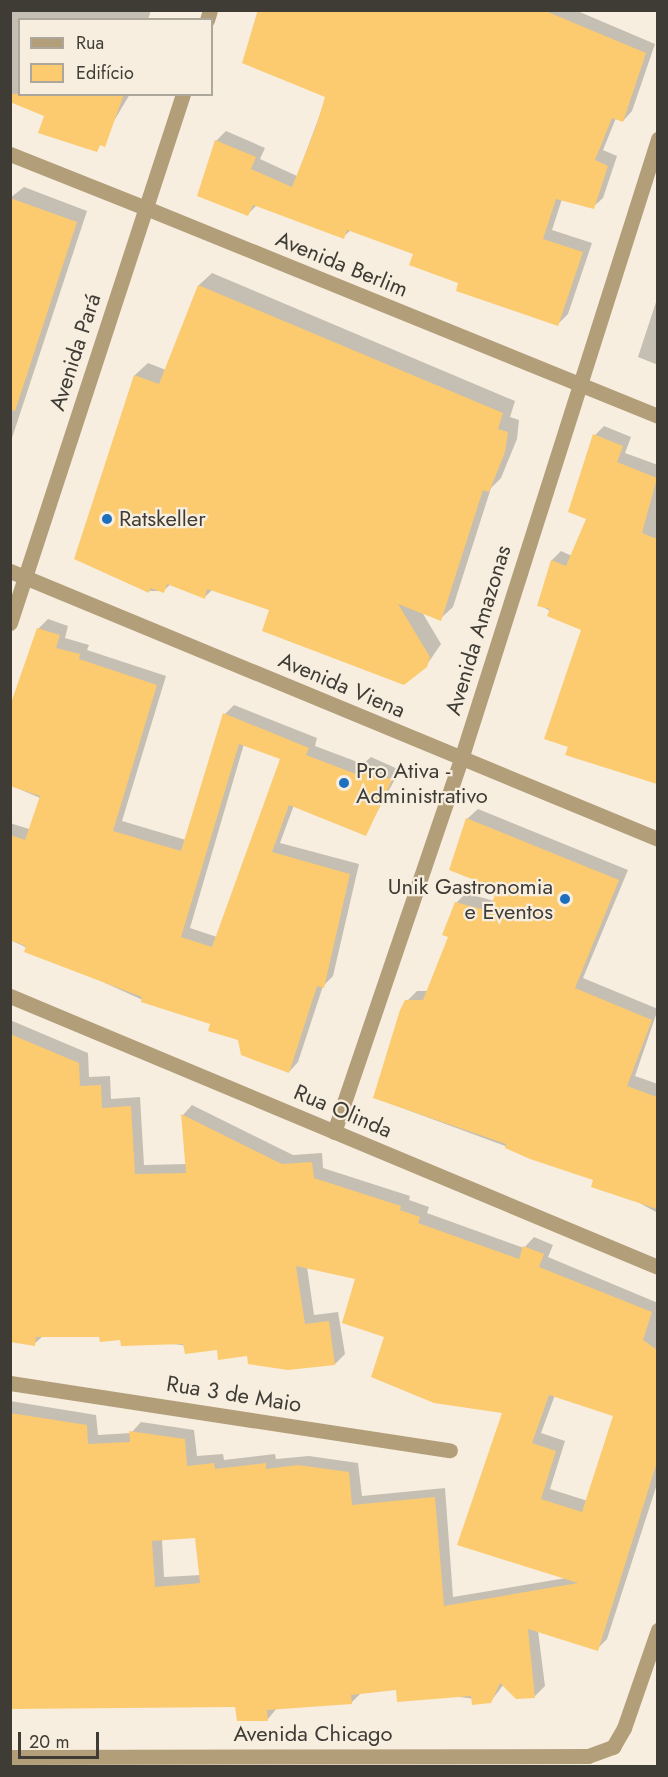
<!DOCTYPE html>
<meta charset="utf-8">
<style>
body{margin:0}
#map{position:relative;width:668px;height:1777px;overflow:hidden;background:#f7eedf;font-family:Jost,sans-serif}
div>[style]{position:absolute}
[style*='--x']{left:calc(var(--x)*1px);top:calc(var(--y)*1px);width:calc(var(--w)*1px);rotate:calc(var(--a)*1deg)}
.shadow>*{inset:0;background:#0003}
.building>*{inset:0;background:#fccb6f}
.minor>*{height:15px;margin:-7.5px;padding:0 7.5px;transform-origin:7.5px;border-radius:7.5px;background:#b39e7a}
.tertiary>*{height:15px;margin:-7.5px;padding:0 7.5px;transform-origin:7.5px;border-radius:7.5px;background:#b39e7a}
.dots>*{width:16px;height:16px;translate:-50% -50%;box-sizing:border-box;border:3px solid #f7eedf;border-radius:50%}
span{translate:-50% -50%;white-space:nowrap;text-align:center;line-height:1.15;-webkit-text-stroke:4.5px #f7eedf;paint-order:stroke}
.street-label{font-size:22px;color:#3f3c36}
.poi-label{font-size:22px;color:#3f3c36}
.left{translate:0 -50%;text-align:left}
.right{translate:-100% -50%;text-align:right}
.frame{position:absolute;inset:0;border:12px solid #3f3c36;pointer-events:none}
.legend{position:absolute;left:18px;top:18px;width:195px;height:78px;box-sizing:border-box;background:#f7eedf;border:2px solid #ada79b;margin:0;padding:8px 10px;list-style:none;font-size:18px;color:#3f3c36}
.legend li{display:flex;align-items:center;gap:12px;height:30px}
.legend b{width:30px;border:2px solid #ada79b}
.scale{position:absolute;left:18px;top:1732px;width:81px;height:27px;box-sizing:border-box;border:3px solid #3f3c36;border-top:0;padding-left:8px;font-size:18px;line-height:21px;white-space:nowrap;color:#3f3c36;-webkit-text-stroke:4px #f7eedf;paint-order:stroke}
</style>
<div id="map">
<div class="shadow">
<div style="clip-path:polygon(10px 10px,151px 10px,148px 20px,20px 20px,20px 94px,130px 94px,96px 151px,46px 115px,10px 101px)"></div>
<div style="clip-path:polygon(258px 10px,575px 10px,655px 44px,632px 111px,623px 121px,616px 118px,603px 150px,617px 156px,603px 198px,593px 207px,562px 199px,552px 230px,592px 243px,568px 314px,558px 324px,460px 282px,415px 253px,351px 230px,343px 237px,257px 205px,248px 214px,216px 141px,226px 131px,265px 148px,260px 159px,297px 176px,327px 96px,243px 62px)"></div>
<div style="clip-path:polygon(24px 187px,87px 211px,10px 444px,10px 198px)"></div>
<div style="clip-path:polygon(212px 273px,515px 401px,510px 417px,519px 420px,517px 439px,501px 478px,491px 488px,453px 607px,440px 619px,422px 612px,441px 644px,426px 666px,213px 589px,205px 597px,171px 584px,163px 591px,148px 591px,76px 558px,135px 375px,148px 363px,166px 370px,199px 285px)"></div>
<div style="clip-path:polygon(658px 296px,658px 365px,638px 357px)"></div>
<div style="clip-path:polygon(604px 426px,631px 437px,625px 453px,658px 465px,658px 782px,567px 754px,583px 629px,539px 605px,552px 560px,561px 551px,572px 556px,588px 518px,595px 435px)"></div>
<div style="clip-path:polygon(evenodd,48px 619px,68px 626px,65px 638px,89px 645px,87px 650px,166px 676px,122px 821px,186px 840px,225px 714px,234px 705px,317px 738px,315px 746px,363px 764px,371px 757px,400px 770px,365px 834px,294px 805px,280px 843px,359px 864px,333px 976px,323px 986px,298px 1062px,289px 1072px,211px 1023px,156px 1006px,10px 940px,10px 823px,29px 829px,61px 807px,10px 785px,38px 629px,48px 619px,244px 744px,282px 758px,217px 937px,190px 928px,244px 744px)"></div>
<div style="clip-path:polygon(478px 809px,628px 870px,583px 978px,658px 1009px,635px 1076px,658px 1084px,658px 1213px,595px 1179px,375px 1098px,407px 1001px,417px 991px,428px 991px,450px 936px,456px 903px,466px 893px,494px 901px,499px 888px,451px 869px,468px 818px)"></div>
<div style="clip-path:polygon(evenodd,10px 1020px,88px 1053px,89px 1077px,110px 1076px,111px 1099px,140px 1097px,144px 1165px,187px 1164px,183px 1115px,192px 1105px,293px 1155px,322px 1153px,323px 1168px,410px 1196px,409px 1200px,429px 1207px,427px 1213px,524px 1248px,534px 1237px,553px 1245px,548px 1257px,658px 1303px,658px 1481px,607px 1639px,597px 1649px,538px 1631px,545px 1686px,535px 1696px,504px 1684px,491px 1701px,397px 1689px,361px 1693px,351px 1703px,277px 1708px,268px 1719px,237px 1706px,10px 1707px,10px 1401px,96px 1415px,98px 1435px,131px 1433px,141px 1422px,194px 1430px,197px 1456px,223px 1454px,224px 1460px,275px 1454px,276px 1459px,309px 1456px,358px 1463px,362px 1496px,445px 1488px,453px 1597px,566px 1578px,504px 1412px,386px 1336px,357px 1278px,307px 1267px,314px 1315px,338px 1312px,345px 1354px,335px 1364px,101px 1335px,43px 1336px,34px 1344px,10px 1340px,10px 1020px,555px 1395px,615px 1415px,588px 1501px,550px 1489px,565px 1441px,541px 1433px,555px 1395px,10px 1020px,196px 1537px,201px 1575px,164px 1577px,162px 1539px,196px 1537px)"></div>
</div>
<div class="building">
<div style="clip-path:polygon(258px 10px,543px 10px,646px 53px,623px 122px,612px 118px,595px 160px,608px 166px,594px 209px,556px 199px,543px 239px,583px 252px,558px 326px,456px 291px,458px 283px,409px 265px,413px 254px,347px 230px,344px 239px,253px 205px,248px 216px,197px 196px,215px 140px,256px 157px,251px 169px,292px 187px,316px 127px,325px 97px,242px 63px)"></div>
<div style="clip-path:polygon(10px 94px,124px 94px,105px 147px,100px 145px,97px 152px,38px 133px,44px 116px,10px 102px)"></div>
<div style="clip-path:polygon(10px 198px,77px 222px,15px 411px,10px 410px)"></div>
<div style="clip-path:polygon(198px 285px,503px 413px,498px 429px,508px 432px,505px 452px,489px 492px,483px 490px,441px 621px,398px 604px,430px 657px,427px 667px,404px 685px,262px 631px,269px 610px,207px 589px,205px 599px,167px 584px,164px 593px,150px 588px,149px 593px,74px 559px,134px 375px,159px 384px)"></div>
<div style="clip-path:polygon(593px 434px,623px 446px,617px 462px,657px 478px,642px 533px,657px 539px,657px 784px,565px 755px,568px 747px,544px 739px,581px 630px,547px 616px,550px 609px,537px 606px,551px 560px,566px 566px,586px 519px,568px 512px)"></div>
<div style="clip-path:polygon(evenodd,37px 628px,60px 635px,56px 648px,80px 654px,79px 659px,157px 685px,113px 831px,181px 851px,223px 713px,309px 748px,306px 755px,356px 774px,360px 765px,392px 780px,366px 836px,289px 805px,272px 852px,350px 874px,324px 988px,317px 986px,289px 1073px,241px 1055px,238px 1040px,208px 1031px,210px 1024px,141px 1002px,142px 997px,24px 952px,26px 946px,10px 940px,10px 835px,25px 840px,40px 796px,10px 786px,10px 706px,37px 628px,239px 744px,280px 759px,212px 947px,181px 937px,239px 744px)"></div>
<div style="clip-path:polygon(466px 818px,619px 880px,575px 988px,652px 1020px,627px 1086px,657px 1097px,657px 1209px,591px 1187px,593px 1180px,530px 1159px,505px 1148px,506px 1144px,373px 1098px,400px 1010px,405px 1000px,423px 1000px,448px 937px,442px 935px,455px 902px,489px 911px,497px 889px,449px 870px)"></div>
<div style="clip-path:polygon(evenodd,10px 1034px,79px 1063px,80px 1086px,101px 1085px,102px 1108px,131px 1106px,135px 1174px,186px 1173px,181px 1114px,282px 1164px,312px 1162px,314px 1178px,401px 1206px,400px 1210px,420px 1217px,418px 1223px,519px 1259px,523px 1246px,544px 1254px,539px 1267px,652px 1312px,643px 1340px,657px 1350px,657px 1462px,598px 1651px,528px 1629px,535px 1698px,516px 1699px,500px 1683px,491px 1703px,472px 1705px,471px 1696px,397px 1702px,396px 1690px,351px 1695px,352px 1704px,267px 1710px,268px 1721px,237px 1721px,235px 1707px,10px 1709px,10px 1413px,87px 1425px,88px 1444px,130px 1442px,129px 1431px,185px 1439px,187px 1466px,214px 1463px,215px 1469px,266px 1463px,266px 1469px,298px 1465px,349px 1472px,352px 1505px,435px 1497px,444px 1606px,578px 1583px,457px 1545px,502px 1413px,434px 1403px,371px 1377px,384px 1337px,342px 1323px,355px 1279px,296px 1266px,305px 1324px,329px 1321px,335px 1365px,288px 1370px,248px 1364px,247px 1356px,218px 1360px,217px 1350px,185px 1354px,183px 1344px,121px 1346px,120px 1340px,100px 1342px,99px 1337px,36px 1337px,35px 1346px,10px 1342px,10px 1034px,549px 1395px,613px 1416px,582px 1512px,541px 1499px,556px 1451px,532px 1443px,549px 1395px,10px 1034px,195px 1538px,200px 1583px,155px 1587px,152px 1541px,195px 1538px)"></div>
</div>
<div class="minor">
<div style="--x:10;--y:154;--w:146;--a:21.7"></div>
<div style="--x:10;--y:571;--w:701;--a:22.47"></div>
<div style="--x:10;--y:996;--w:702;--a:22.7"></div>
<div style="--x:334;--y:1132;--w:394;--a:-71.2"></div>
<div style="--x:461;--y:759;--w:651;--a:-72.37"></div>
<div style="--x:10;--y:1383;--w:445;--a:8.7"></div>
<div style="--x:10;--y:1757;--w:578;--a:-0.1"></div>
<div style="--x:588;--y:1756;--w:27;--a:-20"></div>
<div style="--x:613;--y:1747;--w:22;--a:-60"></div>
<div style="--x:624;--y:1728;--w:104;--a:-70.9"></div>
</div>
<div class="tertiary">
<div style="--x:207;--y:20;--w:10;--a:-73"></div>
<div style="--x:146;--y:208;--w:553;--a:22.11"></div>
<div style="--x:10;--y:623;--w:557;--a:-71.89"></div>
</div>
<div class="dots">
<div style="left:107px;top:519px;background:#1e6fbd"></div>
<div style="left:344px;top:783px;background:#1e6fbd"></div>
<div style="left:565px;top:899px;background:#1e6fbd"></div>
</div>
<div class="street-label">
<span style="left:342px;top:264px;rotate:22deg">Avenida Berlim</span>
<span style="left:75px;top:352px;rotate:-72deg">Avenida Pará</span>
<span style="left:478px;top:630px;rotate:-73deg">Avenida Amazonas</span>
<span style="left:342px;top:685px;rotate:23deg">Avenida Viena</span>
<span style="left:343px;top:1111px;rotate:23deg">Rua Olinda</span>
<span style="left:234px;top:1394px;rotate:9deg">Rua 3 de Maio</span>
<span style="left:313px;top:1734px">Avenida Chicago</span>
</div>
<div class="poi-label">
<span class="left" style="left:119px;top:519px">Ratskeller</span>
<span class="left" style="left:356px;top:783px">Pro Ativa -<br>Administrativo</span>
<span class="right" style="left:553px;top:899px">Unik Gastronomia<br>e Eventos</span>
</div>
<div class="frame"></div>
<ul class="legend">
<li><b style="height:8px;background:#b39e7a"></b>Rua</li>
<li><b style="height:16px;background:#fccb6f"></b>Edifício</li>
</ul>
<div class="scale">20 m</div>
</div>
